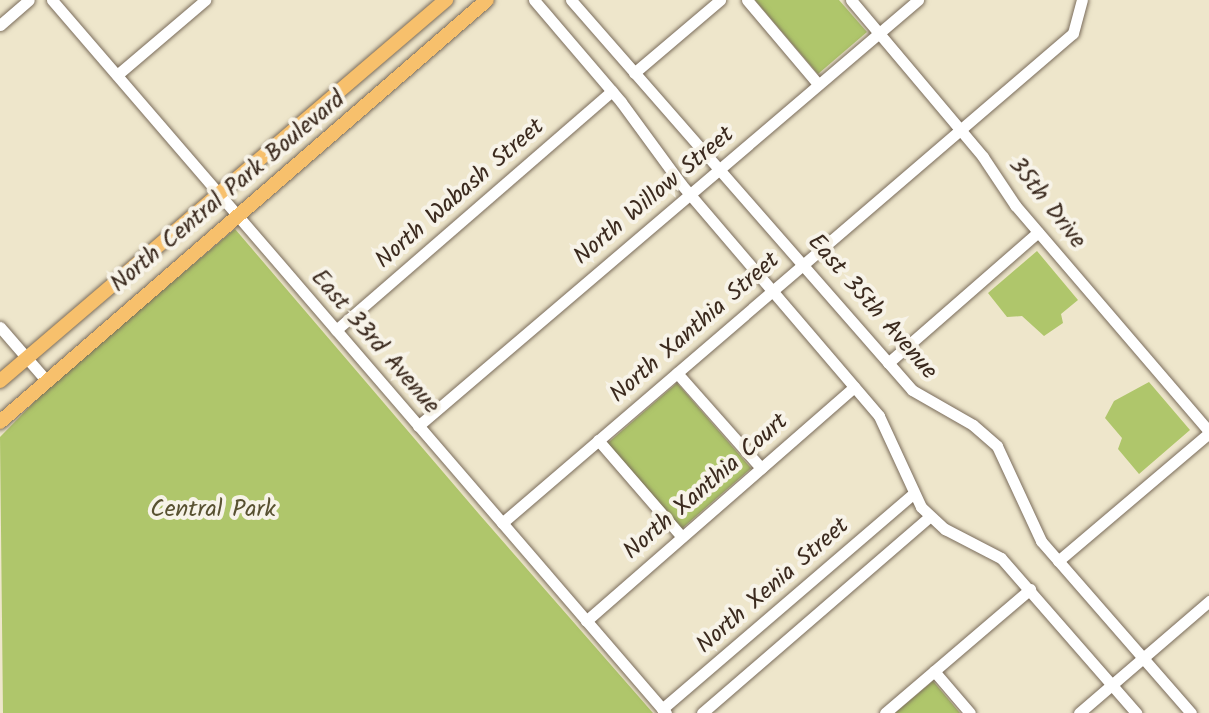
<!DOCTYPE html>
<style>
body{margin:0}
#map{position:relative;width:1209px;height:713px;overflow:hidden;background:#eee6cb;font-family:Kalam,sans-serif}
div>[style]{position:absolute}
[style*='--x']{left:calc(var(--x)*1px);top:calc(var(--y)*1px);width:calc(var(--w)*1px);rotate:calc(var(--a)*1deg)}
.green>*{inset:0;background:#afc66b;transform-origin:0 0}
.roads{filter:drop-shadow(0 0 2px #7a6c5b) drop-shadow(0 0 2px #7a6c5b)}
.minor>*{height:11px;margin:-5.5px;padding:0 5.5px;transform-origin:5.5px;border-radius:5.5px;background:#fff}
.major>*{height:14px;margin:-7px;padding:0 7px;transform-origin:7px;border-radius:7px;background:#f7c06c}
span{translate:-50% -50%;white-space:nowrap;text-align:center;line-height:1.15;-webkit-text-stroke:8px #f7f3e8;paint-order:stroke}
.street-label{font-size:24px;color:#3b2a1e}
.park-label{font-size:24px;color:#585131}
</style>
<div id="map">
<div class="green">
<div style="clip-path:polygon(755px 0,839px 0,867px 32px,818px 74px)"></div>
<div style="clip-path:polygon(235px 229px,479px 514px,653px 713px,3px 713px,0 437px,53px 383px)"></div>
<div style="clip-path:polygon(1037px 251px,1078px 300px,1061px 314px,1063px 323px,1044px 336px,1022px 316px,1007px 317px,988px 293px)"></div>
<div style="clip-path:polygon(1149px 382px,1190px 430px,1139px 474px,1118px 449px,1122px 438px,1105px 418px,1114px 401px)"></div>
<div style="left:677px;top:383px;width:113px;height:92px;rotate:49deg"></div>
<div style="clip-path:polygon(933px 681px,960px 713px,895px 713px)"></div>
</div>
<div class="roads">
<div class="minor">
<div style="--x:52;--y:0;--w:941;--a:49.27"></div>
<div style="--x:534;--y:0;--w:134;--a:49.5"></div>
<div style="--x:621;--y:102;--w:102;--a:53.8"></div>
<div style="--x:681;--y:184;--w:305;--a:49.5"></div>
<div style="--x:879;--y:416;--w:100;--a:65.2"></div>
<div style="--x:921;--y:507;--w:33;--a:43"></div>
<div style="--x:945;--y:529;--w:63;--a:27.4"></div>
<div style="--x:1001;--y:558;--w:206;--a:48.9"></div>
<div style="--x:571;--y:0;--w:518;--a:48.83"></div>
<div style="--x:912;--y:390;--w:70;--a:29.8"></div>
<div style="--x:973;--y:425;--w:32;--a:41"></div>
<div style="--x:997;--y:446;--w:105;--a:65.1"></div>
<div style="--x:1041;--y:541;--w:228;--a:48.9"></div>
<div style="--x:747;--y:0;--w:110;--a:49.8"></div>
<div style="--x:851;--y:0;--w:205;--a:49.9"></div>
<div style="--x:983;--y:157;--w:58;--a:56.3"></div>
<div style="--x:1015;--y:205;--w:298;--a:49.4"></div>
<div style="--x:0;--y:25;--w:38;--a:-41"></div>
<div style="--x:634;--y:73;--w:113;--a:-40.3"></div>
<div style="--x:117;--y:75;--w:116;--a:-40.4"></div>
<div style="--x:0;--y:327;--w:69;--a:49.1"></div>
<div style="--x:336;--y:330;--w:365;--a:-40.9"></div>
<div style="--x:888;--y:363;--w:199;--a:-41.1"></div>
<div style="--x:677;--y:373;--w:127;--a:48.5"></div>
<div style="--x:418;--y:426;--w:657;--a:-40.43"></div>
<div style="--x:598;--y:440;--w:128;--a:49.1"></div>
<div style="--x:502;--y:523;--w:752;--a:-40.63"></div>
<div style="--x:1073;--y:33;--w:34;--a:-75"></div>
<div style="--x:1058;--y:561;--w:198;--a:-40.3"></div>
<div style="--x:586;--y:621;--w:356;--a:-41.1"></div>
<div style="--x:934;--y:671;--w:55;--a:49.4"></div>
<div style="--x:662;--y:709;--w:329;--a:-40.6"></div>
<div style="--x:702;--y:713;--w:301;--a:-40.8"></div>
<div style="--x:885;--y:713;--w:191;--a:-40.5"></div>
<div style="--x:1079;--y:713;--w:172;--a:-40.7"></div>
</div>
<div class="major">
<div style="--x:0;--y:381;--w:587;--a:-40.51"></div>
<div style="--x:0;--y:422;--w:644;--a:-40.91"></div>
</div>
</div>
<div class="street-label">
<span style="left:228px;top:192px;rotate:-40deg">North Central Park Boulevard</span>
<span style="left:460px;top:194px;rotate:-41deg">North Wabash Street</span>
<span style="left:654px;top:196px;rotate:-40deg">North Willow Street</span>
<span style="left:1047px;top:203px;rotate:52deg">35th Drive</span>
<span style="left:872px;top:307px;rotate:49deg">East 35th Avenue</span>
<span style="left:695px;top:328px;rotate:-41deg">North Xanthia Street</span>
<span style="left:375px;top:342px;rotate:49deg">East 33rd Avenue</span>
<span style="left:706px;top:487px;rotate:-41deg">North Xanthia Court</span>
<span style="left:773px;top:586px;rotate:-41deg">North Xenia Street</span>
</div>
<div class="park-label">
<span style="left:213px;top:510px">Central Park</span>
</div>
</div>
